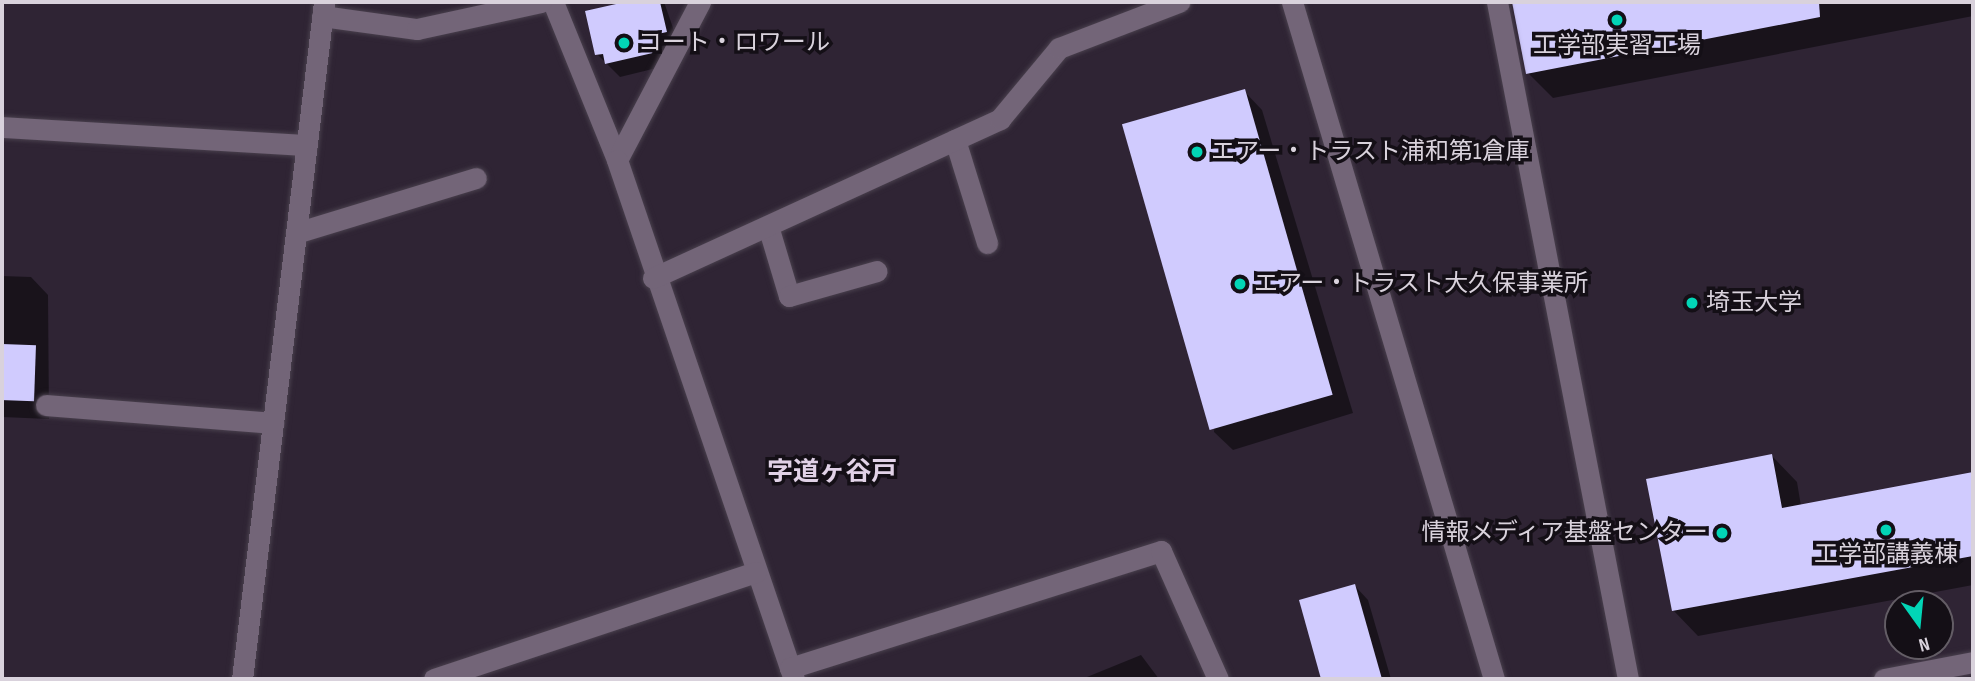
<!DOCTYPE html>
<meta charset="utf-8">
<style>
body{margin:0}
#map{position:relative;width:1975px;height:681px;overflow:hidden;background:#2f2434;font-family:"Sofia Sans Condensed","Noto Sans JP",sans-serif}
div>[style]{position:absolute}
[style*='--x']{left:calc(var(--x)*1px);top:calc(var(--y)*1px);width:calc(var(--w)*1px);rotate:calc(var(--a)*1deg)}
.shadow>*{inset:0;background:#0007}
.building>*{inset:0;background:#d0cbfe;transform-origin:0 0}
.roads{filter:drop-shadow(0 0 2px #49404d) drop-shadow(0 0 2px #49404d)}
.minor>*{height:21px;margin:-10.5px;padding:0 10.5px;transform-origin:10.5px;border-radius:10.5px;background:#736578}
.dots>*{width:19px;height:19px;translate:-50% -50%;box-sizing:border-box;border:4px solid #140f16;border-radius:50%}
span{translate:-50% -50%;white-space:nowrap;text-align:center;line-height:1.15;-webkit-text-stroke:7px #140f16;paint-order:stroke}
.poi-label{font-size:24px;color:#d9d2dc}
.left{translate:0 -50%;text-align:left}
.right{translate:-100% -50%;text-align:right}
.neighbourhood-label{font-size:26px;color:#e1d2e7;font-weight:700}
.frame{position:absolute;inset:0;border:4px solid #d9d2dc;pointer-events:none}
.north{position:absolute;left:1884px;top:590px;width:70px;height:70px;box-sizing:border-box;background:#140f16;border:2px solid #635d65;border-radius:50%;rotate:165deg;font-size:19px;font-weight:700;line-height:28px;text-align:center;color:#d9d2dc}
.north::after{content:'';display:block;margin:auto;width:24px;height:32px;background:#02d5b6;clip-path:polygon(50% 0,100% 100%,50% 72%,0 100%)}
</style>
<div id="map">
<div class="shadow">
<div style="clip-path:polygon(632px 2px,664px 2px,679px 45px,669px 65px,620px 77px,597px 54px,587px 13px)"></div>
<div style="clip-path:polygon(1514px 2px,1973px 2px,1973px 16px,1553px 98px,1528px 73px)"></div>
<div style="clip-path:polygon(1244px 91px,1262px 110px,1353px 413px,1233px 450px,1214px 432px)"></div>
<div style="clip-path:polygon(2px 276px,31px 277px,48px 295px,49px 419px,2px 417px)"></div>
<div style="clip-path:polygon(1772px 456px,1797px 482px,1801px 506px,1973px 474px,1973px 585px,1698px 636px,1673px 610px)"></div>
<div style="clip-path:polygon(1355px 586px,1368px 600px,1391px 679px,1323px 679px,1301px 601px)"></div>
<div style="clip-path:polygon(1141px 655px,1159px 679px,1082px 679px)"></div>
</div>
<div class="building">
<div style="clip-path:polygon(625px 2px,660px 2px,667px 32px,653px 35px,657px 52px,605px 64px,603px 54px,595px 55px,585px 11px)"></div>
<div style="clip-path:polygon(1512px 2px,1819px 2px,1820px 17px,1526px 74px)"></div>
<div style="left:1245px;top:89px;width:318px;height:128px;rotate:74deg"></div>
<div style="left:2px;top:344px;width:34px;height:56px;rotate:2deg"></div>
<div style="clip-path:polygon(1772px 454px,1782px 508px,1973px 472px,1973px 556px,1672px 611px,1646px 479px)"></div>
<div style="clip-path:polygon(1355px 584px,1382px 679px,1321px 679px,1299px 600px)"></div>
</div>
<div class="roads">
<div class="minor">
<div style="--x:553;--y:2;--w:170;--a:67.9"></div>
<div style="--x:700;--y:2;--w:178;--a:117.7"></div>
<div style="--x:617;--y:160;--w:537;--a:71.19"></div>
<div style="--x:1292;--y:2;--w:706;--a:73.39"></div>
<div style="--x:1497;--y:2;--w:690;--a:79.05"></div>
<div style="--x:322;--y:16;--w:96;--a:7.8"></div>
<div style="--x:417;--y:29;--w:127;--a:-12.3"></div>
<div style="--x:2;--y:127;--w:305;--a:3.4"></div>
<div style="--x:955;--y:140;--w:108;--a:72.7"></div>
<div style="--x:768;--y:226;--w:73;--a:73.3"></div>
<div style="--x:789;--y:296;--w:91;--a:-15.9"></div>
<div style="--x:296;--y:233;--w:188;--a:-17"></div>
<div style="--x:653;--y:278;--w:382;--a:-24.6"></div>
<div style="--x:1000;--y:119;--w:92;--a:-50.3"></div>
<div style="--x:1059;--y:48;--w:129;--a:-21"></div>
<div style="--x:46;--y:405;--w:228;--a:4.5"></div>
<div style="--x:242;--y:679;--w:682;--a:-83.09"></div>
<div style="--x:434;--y:679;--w:339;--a:-18.4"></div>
<div style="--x:794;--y:679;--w:12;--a:-110"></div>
<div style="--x:790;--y:668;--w:389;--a:-17.5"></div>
<div style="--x:1161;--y:551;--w:140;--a:66"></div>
<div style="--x:1884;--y:679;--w:91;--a:-10.8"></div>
</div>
</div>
<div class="dots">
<div style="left:1617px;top:20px;background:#02d5b6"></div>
<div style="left:624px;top:43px;background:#02d5b6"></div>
<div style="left:1197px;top:152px;background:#02d5b6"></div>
<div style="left:1240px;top:284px;background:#02d5b6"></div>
<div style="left:1692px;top:303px;background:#02d5b6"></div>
<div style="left:1886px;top:530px;background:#02d5b6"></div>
<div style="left:1722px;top:533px;background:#02d5b6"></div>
</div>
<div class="poi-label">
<span class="left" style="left:638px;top:43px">コート・ロワール</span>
<span style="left:1617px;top:46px">工学部実習工場</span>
<span class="left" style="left:1211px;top:152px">エアー・トラスト浦和第1倉庫</span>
<span class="left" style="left:1254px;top:284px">エアー・トラスト大久保事業所</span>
<span class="left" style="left:1706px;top:303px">埼玉大学</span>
<span class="right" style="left:1708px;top:533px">情報メディア基盤センター</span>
<span style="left:1886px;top:555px">工学部講義棟</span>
</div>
<div class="neighbourhood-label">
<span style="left:832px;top:473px">字道ヶ谷戸</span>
</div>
<div class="frame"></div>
<div class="north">N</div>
</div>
